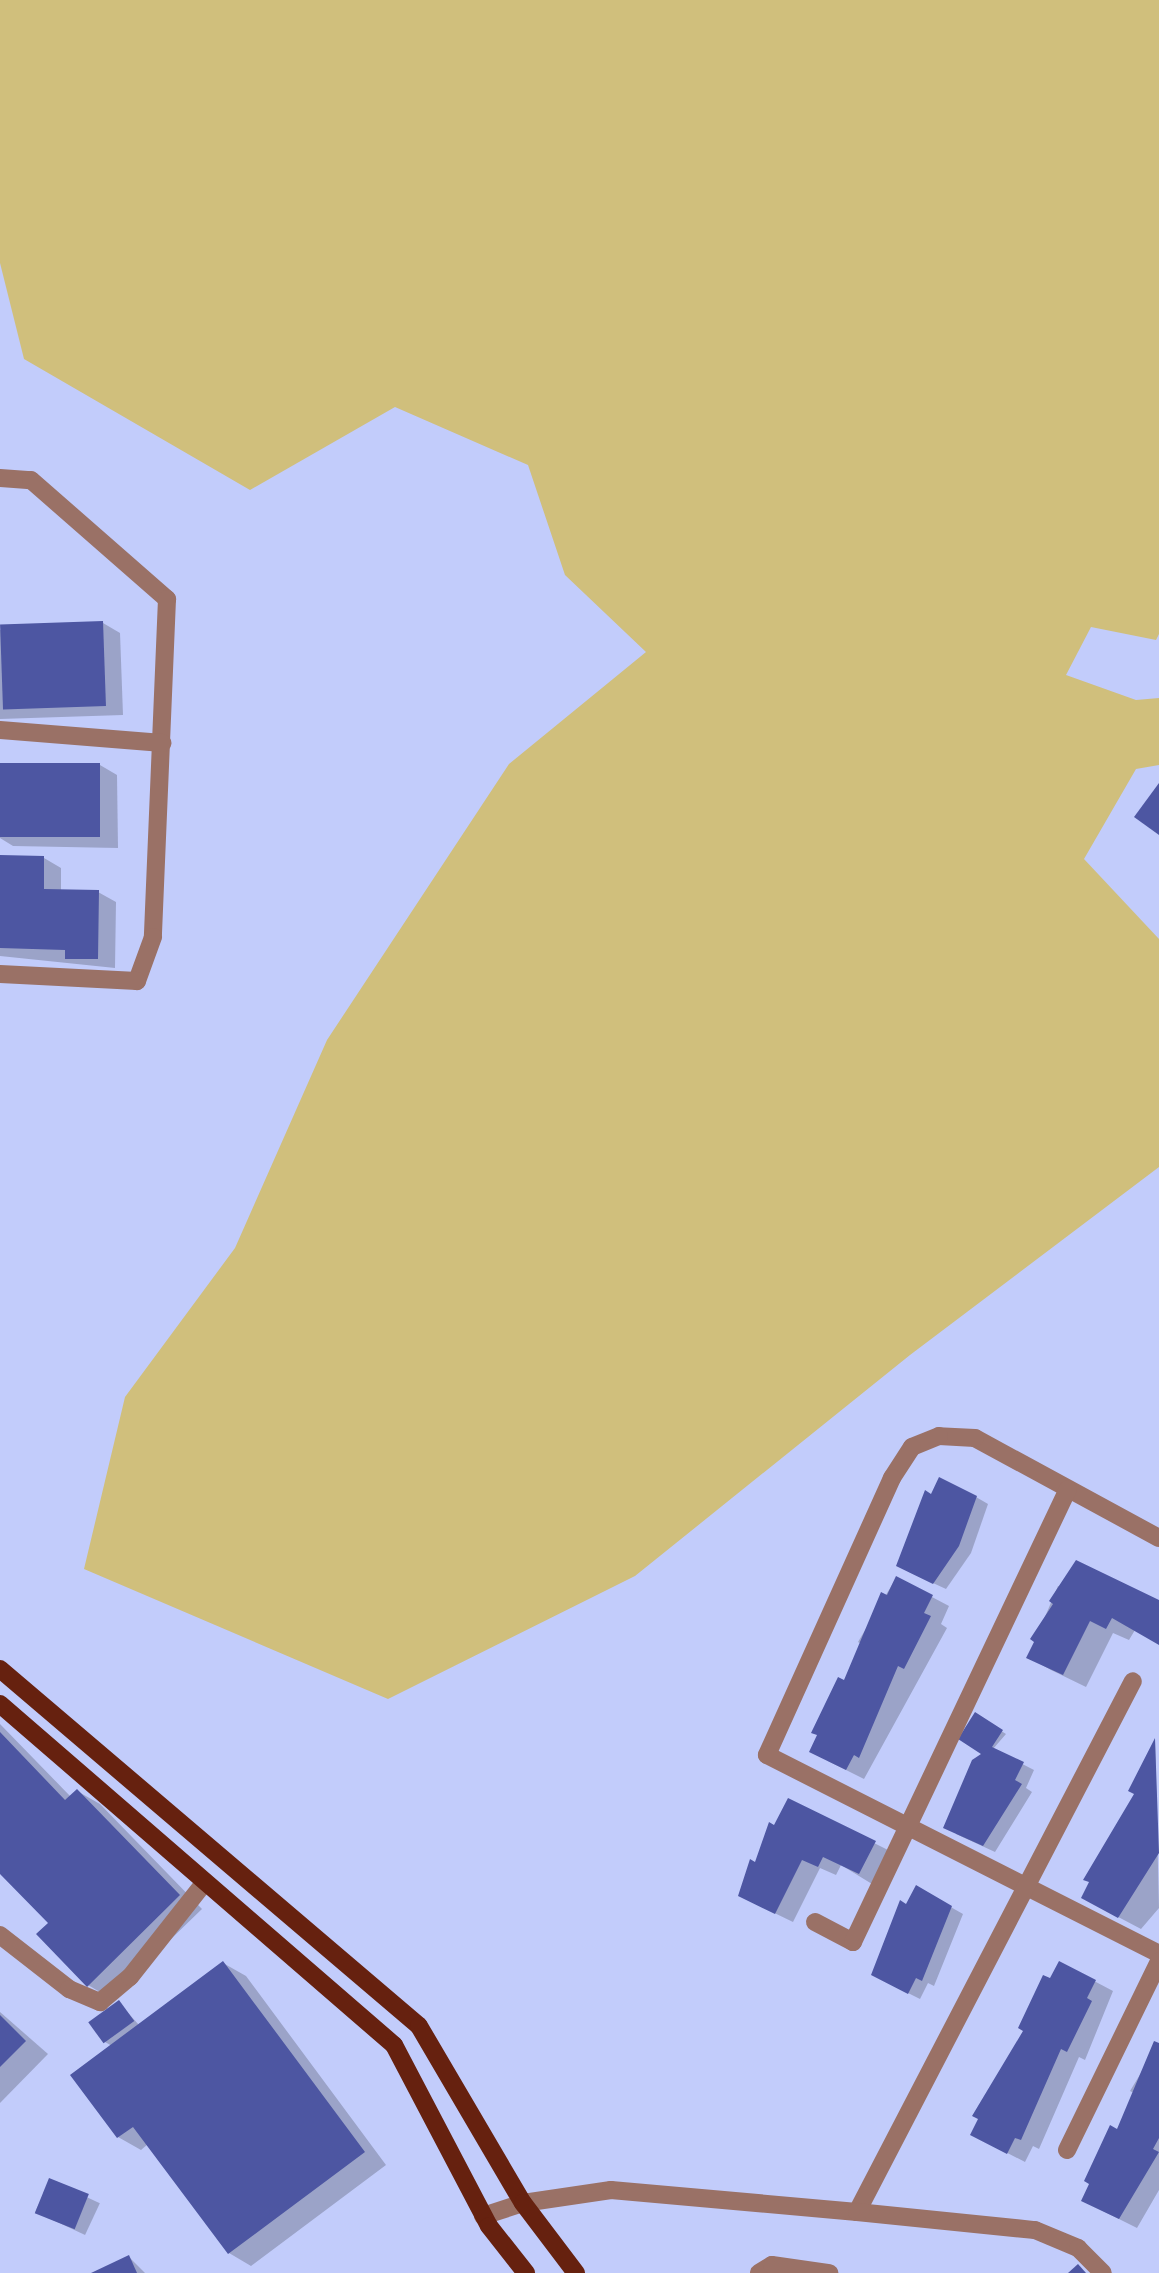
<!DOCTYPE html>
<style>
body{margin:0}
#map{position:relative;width:1159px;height:2273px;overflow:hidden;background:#c2ccfb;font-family:Manrope,sans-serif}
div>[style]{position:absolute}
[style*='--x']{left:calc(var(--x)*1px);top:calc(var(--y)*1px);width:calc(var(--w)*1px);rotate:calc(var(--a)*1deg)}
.green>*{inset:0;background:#d0bf7c}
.shadow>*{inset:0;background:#0003;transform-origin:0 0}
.building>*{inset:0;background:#4d56a2;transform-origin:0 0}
.minor>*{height:18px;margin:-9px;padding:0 9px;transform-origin:9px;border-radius:9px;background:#9a7166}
.major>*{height:18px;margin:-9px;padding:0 9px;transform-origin:9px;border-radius:9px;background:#66210f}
span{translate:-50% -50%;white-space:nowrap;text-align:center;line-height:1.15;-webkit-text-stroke:7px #c2ccfb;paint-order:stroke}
</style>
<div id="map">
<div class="green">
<div style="clip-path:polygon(0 0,1159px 0,1159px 634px,1156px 640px,1091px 627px,1066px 675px,1136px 700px,1159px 698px,1159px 765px,1136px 769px,1084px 859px,1159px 939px,1159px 1167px,910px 1355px,635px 1576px,388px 1699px,84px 1569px,125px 1397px,235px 1248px,327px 1040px,509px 764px,646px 652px,565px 575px,528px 465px,395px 407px,250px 490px,24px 359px,0 263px)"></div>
</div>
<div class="shadow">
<div style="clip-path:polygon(103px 623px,120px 633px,123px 715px,0 719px,0 630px)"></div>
<div style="clip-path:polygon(0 765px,100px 765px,117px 775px,118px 848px,13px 846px,0 838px)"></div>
<div style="clip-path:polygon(0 857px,44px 858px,61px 868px,61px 891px,98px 892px,116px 902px,115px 968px,0 956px)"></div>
<div style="clip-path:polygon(932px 1496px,976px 1497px,988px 1504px,971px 1553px,946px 1589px,909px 1572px)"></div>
<div style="clip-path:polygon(896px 1578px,949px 1606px,941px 1624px,947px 1628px,864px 1779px,828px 1761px,845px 1683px,863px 1645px,858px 1642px)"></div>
<div style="clip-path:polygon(1058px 1586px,1159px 1602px,1159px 1642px,1135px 1630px,1129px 1640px,1113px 1633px,1086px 1687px,1051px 1670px,1028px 1657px)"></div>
<div style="clip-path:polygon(976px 1715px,1006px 1734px,993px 1749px,1034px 1770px,1026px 1788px,1032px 1792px,995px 1852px,956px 1834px,984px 1754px)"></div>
<div style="clip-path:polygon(0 1724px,71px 1797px,77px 1791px,100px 1804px,202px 1909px,110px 1998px,88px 1985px,50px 1923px,0 1871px)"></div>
<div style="clip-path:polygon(1155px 1741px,1159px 1908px,1141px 1929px,1105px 1910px,1136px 1794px,1131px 1791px)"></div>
<div style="clip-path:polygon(788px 1800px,892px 1852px,872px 1884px,841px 1865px,836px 1875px,820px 1868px,793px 1922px,758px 1905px,756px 1864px)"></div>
<div style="clip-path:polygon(917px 1888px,963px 1914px,934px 1986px,928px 1983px,920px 1999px,884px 1981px)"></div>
<div style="clip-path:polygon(223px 1963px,246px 1976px,386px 2165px,251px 2266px,229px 2253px,148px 2144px,141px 2150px,118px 2137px,112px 2046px,105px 2042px,119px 2003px,139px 2025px)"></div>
<div style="clip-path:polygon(1060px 1963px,1113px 1991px,1085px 2060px,1079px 2057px,1039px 2149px,1033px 2146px,1025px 2162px,990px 2144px,1026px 2030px)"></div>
<div style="clip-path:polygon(0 2012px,48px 2054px,0 2103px)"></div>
<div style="clip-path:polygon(1159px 2043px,1159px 2190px,1137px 2228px,1101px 2210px,1136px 2094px,1130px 2091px)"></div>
<div style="left:50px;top:2180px;width:55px;height:35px;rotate:25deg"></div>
<div style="clip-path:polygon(129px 2257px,145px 2273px,95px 2273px)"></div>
</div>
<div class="building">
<div style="left:103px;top:621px;width:85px;height:103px;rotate:88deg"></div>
<div style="left:0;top:763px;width:100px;height:74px"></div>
<div style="clip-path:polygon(1159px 783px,1159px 835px,1134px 817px)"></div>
<div style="clip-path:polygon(0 855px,44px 856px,44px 889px,99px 890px,98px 959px,65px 959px,65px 950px,0 948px)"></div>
<div style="clip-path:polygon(939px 1477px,977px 1496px,959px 1546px,933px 1584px,896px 1566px,925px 1490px,931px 1494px)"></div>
<div style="clip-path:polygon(1076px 1560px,1159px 1600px,1159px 1645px,1112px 1618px,1106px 1629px,1090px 1621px,1063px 1675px,1026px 1658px,1034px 1642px,1030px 1639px,1053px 1604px,1049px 1601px)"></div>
<div style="clip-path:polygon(896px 1576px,933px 1595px,924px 1613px,931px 1616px,904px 1669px,898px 1666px,859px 1758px,854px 1755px,846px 1770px,809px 1752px,817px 1735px,811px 1733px,838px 1677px,844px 1680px,881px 1592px,887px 1595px)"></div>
<div style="clip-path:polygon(975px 1712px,1003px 1730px,992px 1747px,1024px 1762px,1015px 1780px,1022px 1784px,983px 1846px,943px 1828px,972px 1760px,981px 1754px,958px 1739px)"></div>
<div style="clip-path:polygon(0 1732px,65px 1800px,77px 1789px,180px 1895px,87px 1987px,36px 1934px,48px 1923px,0 1874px)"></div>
<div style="clip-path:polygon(1155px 1738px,1159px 1853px,1118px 1918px,1081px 1898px,1089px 1882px,1083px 1880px,1134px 1794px,1128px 1791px)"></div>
<div style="clip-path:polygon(788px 1798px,876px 1841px,859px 1874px,823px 1857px,818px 1867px,802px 1860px,775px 1914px,738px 1896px,750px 1859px,755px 1862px,769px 1822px,774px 1825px)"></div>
<div style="clip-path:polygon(916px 1885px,952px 1906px,922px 1981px,916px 1978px,908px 1994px,871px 1975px,900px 1900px,906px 1904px)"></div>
<div style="clip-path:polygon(223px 1961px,365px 2152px,228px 2254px,133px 2127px,117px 2138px,70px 2075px)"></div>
<div style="clip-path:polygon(1059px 1961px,1096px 1980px,1087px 1998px,1092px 2001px,1067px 2052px,1061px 2049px,1021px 2140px,1015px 2138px,1007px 2154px,970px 2135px,978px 2119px,972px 2116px,1023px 2031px,1018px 2028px,1043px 1975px,1050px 1978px)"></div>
<div style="left:119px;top:2000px;width:26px;height:38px;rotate:54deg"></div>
<div style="clip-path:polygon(0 2015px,26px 2041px,0 2067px)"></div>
<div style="clip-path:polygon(1154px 2041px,1159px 2043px,1159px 2138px,1153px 2149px,1159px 2152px,1119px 2219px,1081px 2201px,1089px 2184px,1084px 2181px,1110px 2125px,1117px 2129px)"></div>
<div style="left:49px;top:2178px;width:43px;height:38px;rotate:22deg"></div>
<div style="clip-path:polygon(129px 2255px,137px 2273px,91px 2273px)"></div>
<div style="clip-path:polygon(1078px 2264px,1086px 2273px,1068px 2273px)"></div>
</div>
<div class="minor">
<div style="--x:0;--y:478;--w:31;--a:4"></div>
<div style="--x:31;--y:480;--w:181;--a:41.2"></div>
<div style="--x:167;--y:599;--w:338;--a:92.4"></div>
<div style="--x:153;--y:937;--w:47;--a:110"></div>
<div style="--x:137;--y:981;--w:137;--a:-177.1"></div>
<div style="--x:0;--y:730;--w:163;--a:4.6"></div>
<div style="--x:1159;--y:1538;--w:209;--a:-151.5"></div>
<div style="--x:975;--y:1438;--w:36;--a:-177"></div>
<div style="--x:939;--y:1436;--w:29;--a:158"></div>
<div style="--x:912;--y:1447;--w:37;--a:123"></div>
<div style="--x:892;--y:1478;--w:304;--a:114.3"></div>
<div style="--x:767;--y:1755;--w:440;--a:26.9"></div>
<div style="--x:815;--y:1922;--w:43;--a:27.8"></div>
<div style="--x:853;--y:1942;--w:501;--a:-64.61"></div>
<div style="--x:0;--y:1935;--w:88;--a:38"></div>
<div style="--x:69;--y:1989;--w:34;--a:23"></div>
<div style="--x:100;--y:2002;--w:39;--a:-40"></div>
<div style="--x:130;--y:1977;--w:121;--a:-51.7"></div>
<div style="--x:1067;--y:2150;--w:210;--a:-64"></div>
<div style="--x:857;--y:2212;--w:598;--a:-62.54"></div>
<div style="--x:483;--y:2216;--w:42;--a:-18"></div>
<div style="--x:523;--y:2203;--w:89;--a:-8.4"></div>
<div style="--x:611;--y:2190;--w:247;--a:5.1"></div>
<div style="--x:857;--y:2212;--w:179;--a:5.8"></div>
<div style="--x:1035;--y:2230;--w:47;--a:22.7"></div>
<div style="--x:1078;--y:2248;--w:35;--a:45"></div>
<div style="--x:759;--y:2273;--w:15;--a:-32"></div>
<div style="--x:772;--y:2265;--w:58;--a:8"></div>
</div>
<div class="major">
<div style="--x:0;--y:1669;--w:550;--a:40.43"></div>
<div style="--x:419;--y:2026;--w:205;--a:59.6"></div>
<div style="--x:523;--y:2203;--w:88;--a:52.9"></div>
<div style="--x:0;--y:1704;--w:521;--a:40.88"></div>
<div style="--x:394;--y:2045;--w:204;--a:62.3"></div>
<div style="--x:489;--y:2226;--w:60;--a:51.8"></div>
</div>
</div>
